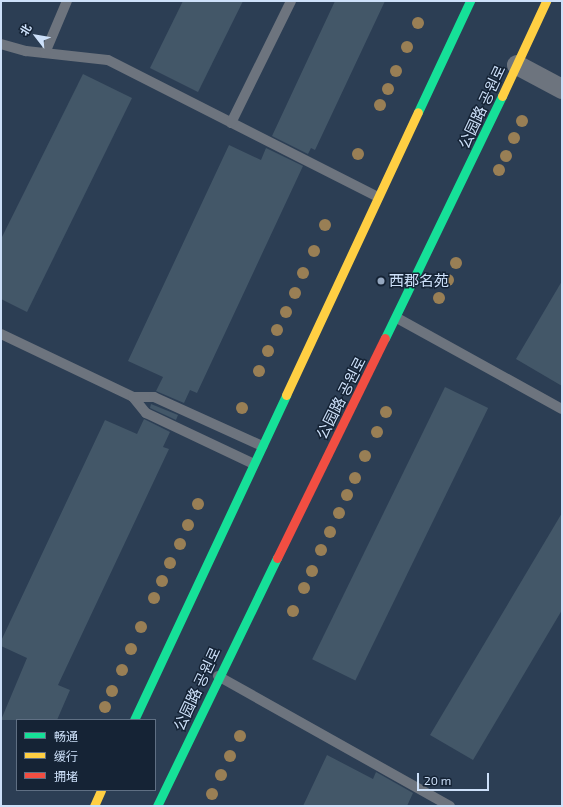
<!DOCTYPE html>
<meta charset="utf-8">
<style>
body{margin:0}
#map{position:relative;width:563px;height:807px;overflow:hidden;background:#2c3e54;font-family:"Exo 2","Noto Sans SC","Noto Sans KR",sans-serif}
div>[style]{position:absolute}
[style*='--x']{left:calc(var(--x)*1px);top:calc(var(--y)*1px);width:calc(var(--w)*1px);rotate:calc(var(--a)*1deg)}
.building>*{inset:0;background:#435768;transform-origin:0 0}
.lane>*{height:10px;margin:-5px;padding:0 5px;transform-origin:5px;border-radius:5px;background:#6d747e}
.street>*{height:20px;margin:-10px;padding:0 10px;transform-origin:10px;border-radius:10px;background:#6d747e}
.fast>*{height:9px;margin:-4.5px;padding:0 4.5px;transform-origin:4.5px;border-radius:4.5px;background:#16e098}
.slow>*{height:9px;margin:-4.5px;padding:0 4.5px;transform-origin:4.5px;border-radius:4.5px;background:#ffcf43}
.jam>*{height:9px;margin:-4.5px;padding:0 4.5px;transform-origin:4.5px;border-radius:4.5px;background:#f24e42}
.trees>*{width:12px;height:12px;margin:-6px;border-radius:50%;background:#997f55}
.dots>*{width:11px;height:11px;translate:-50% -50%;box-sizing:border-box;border:2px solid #152335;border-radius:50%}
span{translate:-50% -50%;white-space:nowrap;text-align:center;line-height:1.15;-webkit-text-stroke:3px #152335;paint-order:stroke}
.street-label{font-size:15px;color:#cde0f9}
.poi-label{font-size:15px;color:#cde0f9}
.left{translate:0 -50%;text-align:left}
.frame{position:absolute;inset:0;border:2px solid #cde0f9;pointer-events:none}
.legend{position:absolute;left:16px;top:719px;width:140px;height:72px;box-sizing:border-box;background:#152335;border:1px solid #5f6f83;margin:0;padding:5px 7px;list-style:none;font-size:12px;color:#cde0f9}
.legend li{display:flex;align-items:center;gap:8px;height:20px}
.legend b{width:20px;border:1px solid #5f6f83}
.north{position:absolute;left:16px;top:16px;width:40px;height:40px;-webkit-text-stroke:3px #152335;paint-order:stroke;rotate:301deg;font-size:11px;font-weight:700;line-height:16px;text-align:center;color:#cde0f9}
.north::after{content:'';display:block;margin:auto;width:14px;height:18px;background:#cde0f9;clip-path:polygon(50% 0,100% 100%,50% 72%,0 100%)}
.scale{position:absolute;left:417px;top:773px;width:72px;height:18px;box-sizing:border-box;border:2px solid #cde0f9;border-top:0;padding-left:5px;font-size:12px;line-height:14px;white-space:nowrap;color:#cde0f9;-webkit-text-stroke:3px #152335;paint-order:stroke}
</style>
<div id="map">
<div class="building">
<div style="clip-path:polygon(183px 1px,243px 1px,198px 92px,150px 68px)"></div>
<div style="clip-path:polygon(335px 1px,385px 1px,315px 150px,311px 148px,308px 154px,272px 136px)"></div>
<div style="clip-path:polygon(83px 74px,132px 98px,27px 312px,1px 299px,1px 239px)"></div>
<div style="clip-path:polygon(229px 145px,261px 160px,266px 148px,303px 166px,197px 393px,190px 390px,184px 403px,156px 391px,163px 377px,128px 361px)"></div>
<div style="clip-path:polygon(562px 281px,562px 386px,516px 359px)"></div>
<div style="left:445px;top:387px;width:48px;height:303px;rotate:26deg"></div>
<div style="clip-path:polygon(151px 404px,178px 415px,176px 420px,150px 408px)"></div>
<div style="clip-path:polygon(144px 419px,170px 432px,163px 447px,169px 449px,58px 685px,70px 690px,57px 720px,1px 720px,27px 658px,1px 646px,1px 641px,105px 420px,137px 434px)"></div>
<div style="clip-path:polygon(562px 513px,562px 610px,473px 760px,430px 735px)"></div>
<div style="clip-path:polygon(327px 755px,373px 779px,376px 772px,413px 793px,407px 806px,303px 806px)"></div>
</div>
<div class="lane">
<div style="--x:1;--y:44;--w:26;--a:16"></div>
<div style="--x:26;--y:51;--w:82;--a:6.3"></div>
<div style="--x:108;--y:60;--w:303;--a:26.9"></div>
<div style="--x:45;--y:53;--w:56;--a:-67.1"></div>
<div style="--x:231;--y:123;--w:136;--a:-63.8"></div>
<div style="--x:397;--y:318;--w:188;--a:28.9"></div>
<div style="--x:1;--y:334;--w:146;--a:25.5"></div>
<div style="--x:133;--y:397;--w:21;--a:51"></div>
<div style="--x:146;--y:413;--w:119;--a:25.3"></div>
<div style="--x:133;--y:397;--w:21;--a:0"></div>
<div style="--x:154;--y:397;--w:119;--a:24.4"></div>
<div style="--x:218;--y:676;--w:266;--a:29.3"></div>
</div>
<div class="street">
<div style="--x:517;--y:65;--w:51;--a:28.1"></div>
</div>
<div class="fast">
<div style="--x:418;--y:112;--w:123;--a:-64.9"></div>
<div style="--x:385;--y:338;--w:269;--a:-64.2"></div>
<div style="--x:134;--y:720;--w:359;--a:-64.9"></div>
<div style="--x:157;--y:806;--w:276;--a:-64.2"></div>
</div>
<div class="slow">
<div style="--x:502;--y:96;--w:105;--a:-65.1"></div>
<div style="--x:286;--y:395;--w:312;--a:-65"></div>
<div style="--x:94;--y:806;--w:17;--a:-66"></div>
</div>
<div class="jam">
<div style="--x:277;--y:558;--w:245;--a:-63.9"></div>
</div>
<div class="trees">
<div style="left:418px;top:23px"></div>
<div style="left:407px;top:47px"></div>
<div style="left:396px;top:71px"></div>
<div style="left:388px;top:89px"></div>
<div style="left:380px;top:105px"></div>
<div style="left:522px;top:121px"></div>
<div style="left:514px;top:138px"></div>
<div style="left:358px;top:154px"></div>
<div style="left:506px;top:156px"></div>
<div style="left:499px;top:170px"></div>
<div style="left:325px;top:225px"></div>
<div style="left:314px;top:251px"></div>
<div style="left:456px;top:263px"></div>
<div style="left:303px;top:273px"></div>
<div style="left:448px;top:280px"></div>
<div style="left:295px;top:293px"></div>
<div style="left:439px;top:298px"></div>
<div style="left:286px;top:312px"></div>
<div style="left:277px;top:330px"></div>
<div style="left:268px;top:351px"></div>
<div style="left:259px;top:371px"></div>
<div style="left:242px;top:408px"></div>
<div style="left:386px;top:412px"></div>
<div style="left:377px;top:432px"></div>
<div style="left:365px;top:456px"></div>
<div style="left:355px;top:478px"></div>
<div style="left:347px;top:495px"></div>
<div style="left:198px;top:504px"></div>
<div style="left:339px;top:513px"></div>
<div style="left:188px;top:525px"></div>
<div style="left:330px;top:532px"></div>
<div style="left:180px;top:544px"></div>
<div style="left:321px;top:550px"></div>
<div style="left:170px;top:563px"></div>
<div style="left:312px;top:571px"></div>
<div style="left:162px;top:581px"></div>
<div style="left:304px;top:588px"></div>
<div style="left:154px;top:598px"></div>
<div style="left:293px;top:611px"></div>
<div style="left:141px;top:627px"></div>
<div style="left:131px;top:649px"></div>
<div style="left:122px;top:670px"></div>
<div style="left:112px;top:691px"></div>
<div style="left:105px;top:707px"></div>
<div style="left:240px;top:736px"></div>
<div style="left:230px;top:756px"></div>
<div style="left:221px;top:775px"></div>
<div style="left:212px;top:794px"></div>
</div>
<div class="dots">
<div style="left:381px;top:281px;background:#95a7bf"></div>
</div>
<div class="street-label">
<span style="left:482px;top:107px;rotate:-65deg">公园路 공원로</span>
<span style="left:341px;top:398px;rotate:-63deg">公园路 공원로</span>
<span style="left:197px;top:689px;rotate:-65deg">公园路 공원로</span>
</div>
<div class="poi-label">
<span class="left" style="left:389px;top:281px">西郡名苑</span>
</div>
<div class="frame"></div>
<ul class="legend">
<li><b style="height:5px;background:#16e098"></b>畅通</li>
<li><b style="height:5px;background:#ffcf43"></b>缓行</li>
<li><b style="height:5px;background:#f24e42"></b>拥堵</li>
</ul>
<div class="north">北</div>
<div class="scale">20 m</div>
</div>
